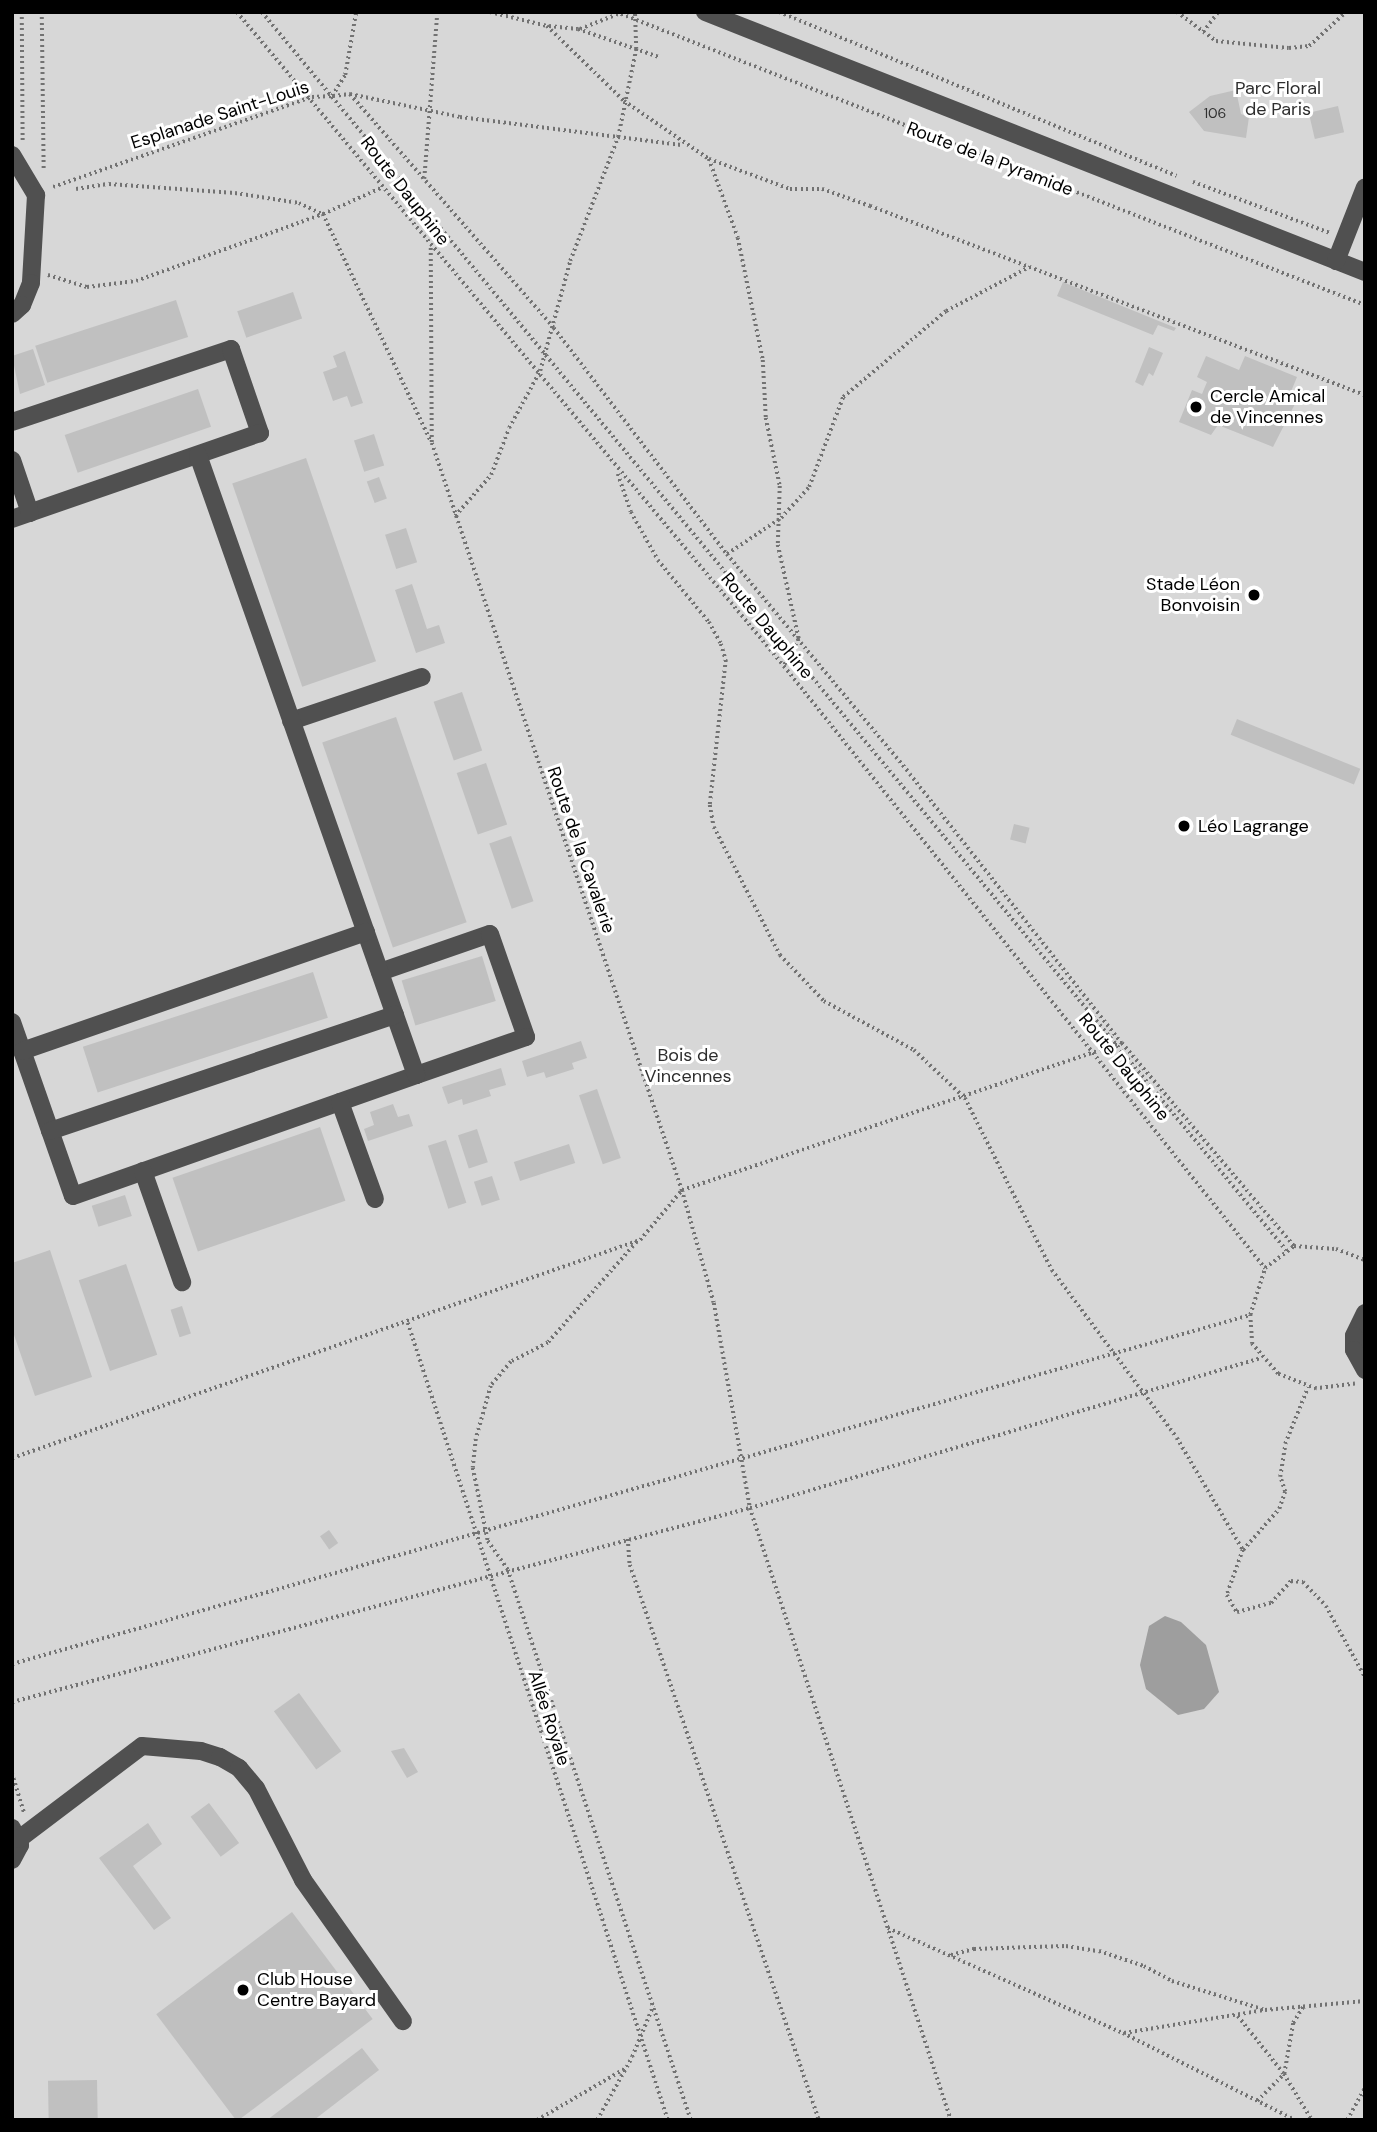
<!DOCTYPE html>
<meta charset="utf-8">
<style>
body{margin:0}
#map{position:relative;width:1377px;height:2132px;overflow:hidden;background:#fff;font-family:"DM Sans",sans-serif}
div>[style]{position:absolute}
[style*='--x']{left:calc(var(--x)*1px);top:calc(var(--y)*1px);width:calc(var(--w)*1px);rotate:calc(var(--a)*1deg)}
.green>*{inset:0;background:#d7d7d7;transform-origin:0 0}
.water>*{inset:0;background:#9e9e9e}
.building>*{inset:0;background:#c0c0c0;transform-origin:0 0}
.path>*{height:3.5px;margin-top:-1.75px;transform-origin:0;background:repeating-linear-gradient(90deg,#727272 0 2px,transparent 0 5.5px)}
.minor>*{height:18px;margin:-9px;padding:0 9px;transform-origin:9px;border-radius:9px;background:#505050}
.dots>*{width:19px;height:19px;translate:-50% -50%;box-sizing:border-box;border:4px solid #fff;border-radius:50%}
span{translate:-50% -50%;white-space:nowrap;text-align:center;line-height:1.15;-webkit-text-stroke:6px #fff;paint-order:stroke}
.number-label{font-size:14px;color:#303030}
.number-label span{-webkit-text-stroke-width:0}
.park-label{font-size:18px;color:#2e2e2e}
.street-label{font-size:18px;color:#000}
.poi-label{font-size:18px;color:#000}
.left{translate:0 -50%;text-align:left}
.right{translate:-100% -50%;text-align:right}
.frame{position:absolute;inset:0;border:14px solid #000;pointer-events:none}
</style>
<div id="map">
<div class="green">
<div style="left:12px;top:12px;width:1353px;height:2108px"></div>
</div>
<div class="water">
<div style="clip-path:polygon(1165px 1616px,1181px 1622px,1206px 1645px,1219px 1692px,1204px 1709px,1178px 1715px,1146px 1689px,1140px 1665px,1149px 1626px)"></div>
</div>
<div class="building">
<div style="clip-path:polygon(1236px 90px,1241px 114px,1249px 117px,1246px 138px,1204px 131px,1189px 112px,1210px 96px)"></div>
<div style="left:1338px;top:106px;width:27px;height:30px;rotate:77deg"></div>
<div style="clip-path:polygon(1063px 282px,1176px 328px,1174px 331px,1158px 325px,1153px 335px,1057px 296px)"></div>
<div style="left:293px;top:292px;width:28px;height:59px;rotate:71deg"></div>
<div style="left:176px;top:300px;width:39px;height:148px;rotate:72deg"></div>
<div style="clip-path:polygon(1149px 347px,1163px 353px,1153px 376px,1149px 373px,1143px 386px,1135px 382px)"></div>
<div style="clip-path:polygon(33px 349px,45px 385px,20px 394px,12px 356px)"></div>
<div style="clip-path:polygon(345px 351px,363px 403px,351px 407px,347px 396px,333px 401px,323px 372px,337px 367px,333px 356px)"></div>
<div style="clip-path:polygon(1206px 356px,1239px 370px,1245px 356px,1297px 377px,1290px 394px,1298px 398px,1273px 447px,1218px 425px,1211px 435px,1179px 422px,1192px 390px,1202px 394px,1207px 382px,1197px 377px)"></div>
<div style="left:198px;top:389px;width:40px;height:141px;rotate:71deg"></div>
<div style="left:374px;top:434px;width:33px;height:21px;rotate:72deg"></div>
<div style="left:306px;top:458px;width:215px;height:78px;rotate:71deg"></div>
<div style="left:379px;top:477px;width:23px;height:13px;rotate:70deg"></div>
<div style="left:406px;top:528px;width:36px;height:22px;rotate:72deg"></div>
<div style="clip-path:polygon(412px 584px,427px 629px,439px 625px,445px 643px,416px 653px,395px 590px)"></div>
<div style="left:462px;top:692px;width:62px;height:30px;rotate:71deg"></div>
<div style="left:396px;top:717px;width:217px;height:78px;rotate:71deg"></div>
<div style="left:1237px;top:719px;width:133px;height:17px;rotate:22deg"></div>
<div style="left:486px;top:763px;width:65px;height:31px;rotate:71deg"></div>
<div style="left:1014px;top:824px;width:16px;height:16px;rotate:14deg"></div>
<div style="left:511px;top:836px;width:69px;height:23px;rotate:71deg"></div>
<div style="left:482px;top:956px;width:47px;height:84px;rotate:73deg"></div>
<div style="left:313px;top:972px;width:48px;height:242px;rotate:72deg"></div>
<div style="clip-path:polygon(581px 1041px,587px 1058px,572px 1063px,574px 1069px,546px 1078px,544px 1072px,527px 1077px,522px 1061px)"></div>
<div style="clip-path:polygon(501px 1068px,506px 1085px,489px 1090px,491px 1096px,463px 1105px,462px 1099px,448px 1104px,442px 1087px)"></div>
<div style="left:597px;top:1089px;width:73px;height:19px;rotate:71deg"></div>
<div style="clip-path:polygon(393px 1104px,398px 1117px,409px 1114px,413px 1126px,368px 1141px,364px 1129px,374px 1125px,370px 1112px)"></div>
<div style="left:320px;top:1127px;width:78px;height:156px;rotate:71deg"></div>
<div style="left:477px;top:1129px;width:35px;height:20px;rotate:72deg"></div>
<div style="left:446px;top:1140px;width:66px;height:19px;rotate:72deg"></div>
<div style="left:569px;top:1144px;width:20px;height:58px;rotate:72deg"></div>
<div style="left:492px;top:1176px;width:25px;height:19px;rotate:72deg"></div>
<div style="left:125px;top:1195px;width:22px;height:35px;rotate:72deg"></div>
<div style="clip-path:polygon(50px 1250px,92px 1377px,35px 1396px,12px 1329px,12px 1263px)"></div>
<div style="left:126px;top:1264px;width:96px;height:50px;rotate:71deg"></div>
<div style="left:182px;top:1306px;width:29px;height:12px;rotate:72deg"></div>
<div style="left:329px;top:1530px;width:16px;height:11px;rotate:55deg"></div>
<div style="left:299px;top:1693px;width:72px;height:31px;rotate:54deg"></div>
<div style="clip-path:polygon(404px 1748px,418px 1772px,407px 1778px,391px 1751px)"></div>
<div style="left:209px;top:1803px;width:50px;height:23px;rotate:53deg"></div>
<div style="clip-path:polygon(148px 1823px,162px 1844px,133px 1866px,171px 1918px,154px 1930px,99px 1858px)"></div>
<div style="left:292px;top:1912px;width:134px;height:170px;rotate:53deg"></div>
<div style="clip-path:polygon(362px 2048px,379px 2070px,314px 2120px,267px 2120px)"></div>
<div style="left:97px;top:2080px;width:40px;height:49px;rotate:89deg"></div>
</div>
<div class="path">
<div style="--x:22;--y:12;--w:129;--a:89.6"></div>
<div style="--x:42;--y:12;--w:157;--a:89.3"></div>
<div style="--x:237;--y:12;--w:853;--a:50.09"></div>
<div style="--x:784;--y:666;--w:771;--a:51.38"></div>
<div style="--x:262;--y:12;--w:1607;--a:50.4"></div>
<div style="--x:490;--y:12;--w:59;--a:13.8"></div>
<div style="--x:547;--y:26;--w:107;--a:44.2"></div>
<div style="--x:624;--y:101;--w:103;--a:34.3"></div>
<div style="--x:709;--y:159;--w:86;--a:20.3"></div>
<div style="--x:790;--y:189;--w:32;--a:0"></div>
<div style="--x:822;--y:189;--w:51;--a:19.5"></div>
<div style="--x:870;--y:206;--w:530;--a:20.9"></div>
<div style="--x:616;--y:12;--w:804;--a:21.36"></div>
<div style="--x:779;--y:12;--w:430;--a:22.4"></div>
<div style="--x:1177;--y:12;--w:49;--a:36.6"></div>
<div style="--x:1216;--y:41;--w:73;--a:5.5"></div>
<div style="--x:1289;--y:48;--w:20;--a:-6"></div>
<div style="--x:1309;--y:46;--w:50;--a:-42.6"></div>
<div style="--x:549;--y:26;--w:29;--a:6"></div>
<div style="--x:578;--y:29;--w:86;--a:19.1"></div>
<div style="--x:580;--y:29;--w:41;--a:-21.5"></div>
<div style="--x:1203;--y:32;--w:25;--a:-53"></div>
<div style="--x:350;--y:94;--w:310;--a:48.9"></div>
<div style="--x:554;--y:328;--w:285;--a:52.6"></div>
<div style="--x:727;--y:554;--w:286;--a:50.2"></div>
<div style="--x:910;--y:774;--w:342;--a:51.8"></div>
<div style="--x:1122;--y:1043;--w:266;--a:49.7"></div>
<div style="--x:333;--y:96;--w:17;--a:-7"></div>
<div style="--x:350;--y:94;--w:112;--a:11.8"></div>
<div style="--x:460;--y:117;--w:223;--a:7.2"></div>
<div style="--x:709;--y:159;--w:84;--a:69.8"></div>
<div style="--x:738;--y:238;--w:125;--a:78.4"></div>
<div style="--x:763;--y:360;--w:58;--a:87"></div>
<div style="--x:766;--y:418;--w:69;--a:78.4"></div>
<div style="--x:780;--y:486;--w:59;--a:91.9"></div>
<div style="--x:778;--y:545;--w:96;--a:77.4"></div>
<div style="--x:799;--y:639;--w:31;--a:119"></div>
<div style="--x:424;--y:179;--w:168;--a:-85.5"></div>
<div style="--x:1193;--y:182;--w:146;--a:20.4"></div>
<div style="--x:53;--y:187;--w:274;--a:-19.2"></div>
<div style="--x:312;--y:97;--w:20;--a:-3"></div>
<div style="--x:332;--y:96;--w:25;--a:-58"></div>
<div style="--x:345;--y:75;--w:64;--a:-80.1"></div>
<div style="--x:76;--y:189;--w:33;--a:-9"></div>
<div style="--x:109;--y:184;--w:126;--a:4.1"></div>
<div style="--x:235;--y:193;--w:65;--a:8.9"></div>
<div style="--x:299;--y:203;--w:26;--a:25"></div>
<div style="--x:323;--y:214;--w:251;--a:64.6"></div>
<div style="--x:431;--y:248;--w:195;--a:89.7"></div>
<div style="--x:432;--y:443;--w:788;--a:71.5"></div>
<div style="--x:682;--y:1190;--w:117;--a:74.2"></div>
<div style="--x:714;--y:1303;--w:208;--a:80"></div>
<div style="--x:750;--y:1508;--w:644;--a:71.82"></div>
<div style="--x:48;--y:275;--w:41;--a:17.1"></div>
<div style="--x:87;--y:287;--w:49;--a:-7"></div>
<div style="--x:136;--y:281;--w:199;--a:-19.7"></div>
<div style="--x:323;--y:214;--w:66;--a:-24.2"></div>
<div style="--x:618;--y:474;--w:40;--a:71.1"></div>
<div style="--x:631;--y:512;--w:55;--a:60.6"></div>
<div style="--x:658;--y:560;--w:80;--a:50.6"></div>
<div style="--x:709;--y:622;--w:25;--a:61"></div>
<div style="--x:721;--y:644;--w:17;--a:73"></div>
<div style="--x:726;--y:660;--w:146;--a:96.3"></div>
<div style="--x:710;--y:805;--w:22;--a:80"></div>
<div style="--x:714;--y:827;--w:144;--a:62.7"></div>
<div style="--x:780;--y:955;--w:64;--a:46.3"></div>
<div style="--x:824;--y:1001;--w:102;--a:28.6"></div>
<div style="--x:914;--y:1050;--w:70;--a:43.3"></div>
<div style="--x:965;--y:1098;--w:193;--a:63.2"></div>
<div style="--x:1052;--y:1270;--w:209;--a:53.3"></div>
<div style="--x:1177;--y:1438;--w:130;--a:59.5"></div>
<div style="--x:1243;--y:1550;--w:48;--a:109.6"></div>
<div style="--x:1227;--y:1595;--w:20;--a:60"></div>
<div style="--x:1237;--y:1612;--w:35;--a:-15"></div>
<div style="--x:1271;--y:1603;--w:30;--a:-48"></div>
<div style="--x:1291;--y:1581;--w:12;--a:5"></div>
<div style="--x:1303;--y:1582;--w:33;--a:46"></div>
<div style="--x:1326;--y:1606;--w:81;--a:61.2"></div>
<div style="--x:455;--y:516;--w:55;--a:-48.7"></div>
<div style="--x:491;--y:475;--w:50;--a:-69"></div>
<div style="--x:509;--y:428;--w:65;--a:-61.5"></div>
<div style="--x:540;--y:371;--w:114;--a:-74.7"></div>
<div style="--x:570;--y:261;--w:133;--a:-68.8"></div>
<div style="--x:618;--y:137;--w:90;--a:-78.4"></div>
<div style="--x:636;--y:49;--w:37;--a:-92"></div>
<div style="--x:727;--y:554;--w:65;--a:-33.7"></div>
<div style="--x:781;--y:518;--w:42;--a:-47.9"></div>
<div style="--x:809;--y:487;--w:96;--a:-69.3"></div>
<div style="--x:843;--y:397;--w:134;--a:-39.9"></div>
<div style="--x:946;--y:311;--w:94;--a:-27.9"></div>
<div style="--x:637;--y:1242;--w:135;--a:131.4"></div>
<div style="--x:548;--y:1343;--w:42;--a:152.8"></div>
<div style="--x:511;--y:1362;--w:31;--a:130"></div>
<div style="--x:491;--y:1386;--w:55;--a:105.8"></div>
<div style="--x:476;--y:1439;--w:29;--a:96"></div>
<div style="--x:473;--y:1468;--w:75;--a:78.4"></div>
<div style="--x:488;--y:1541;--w:35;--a:55"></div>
<div style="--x:508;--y:1570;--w:580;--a:71.6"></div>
<div style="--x:408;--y:1323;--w:838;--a:71.93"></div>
<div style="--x:1355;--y:1384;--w:39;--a:173"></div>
<div style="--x:1316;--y:1389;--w:41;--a:-158.5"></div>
<div style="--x:1278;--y:1374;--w:40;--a:-131"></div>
<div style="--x:1252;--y:1344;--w:29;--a:-94"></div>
<div style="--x:1250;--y:1315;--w:49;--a:-72.3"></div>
<div style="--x:1265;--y:1268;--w:36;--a:-37"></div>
<div style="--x:1294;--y:1246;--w:42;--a:4.1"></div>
<div style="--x:1336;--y:1249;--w:31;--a:21"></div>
<div style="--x:12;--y:1458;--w:665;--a:-19.14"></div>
<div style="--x:640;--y:1240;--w:65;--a:-50"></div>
<div style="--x:682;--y:1190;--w:464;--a:-18.5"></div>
<div style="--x:628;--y:1539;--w:26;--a:86"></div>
<div style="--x:630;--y:1565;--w:586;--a:71.19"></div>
<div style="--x:1243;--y:1550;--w:55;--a:-48.7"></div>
<div style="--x:1279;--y:1509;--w:18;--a:-71"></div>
<div style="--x:1285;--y:1492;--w:16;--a:-108"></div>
<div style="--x:1280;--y:1477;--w:33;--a:-81"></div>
<div style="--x:1285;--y:1444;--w:61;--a:-68"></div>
<div style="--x:12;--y:1664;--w:1286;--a:-15.74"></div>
<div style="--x:12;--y:1702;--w:763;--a:-14.73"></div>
<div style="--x:750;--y:1508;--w:533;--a:-16.36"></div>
<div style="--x:12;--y:1773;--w:41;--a:72.9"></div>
<div style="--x:888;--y:1928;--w:257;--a:24.1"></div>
<div style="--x:1123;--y:2033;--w:193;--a:26.8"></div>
<div style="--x:951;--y:1955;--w:24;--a:-15"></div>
<div style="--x:974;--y:1949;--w:92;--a:-1.9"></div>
<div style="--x:1066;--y:1946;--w:33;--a:9"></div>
<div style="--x:1099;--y:1951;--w:47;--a:18.4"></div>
<div style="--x:1144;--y:1966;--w:32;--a:28"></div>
<div style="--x:1172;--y:1981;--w:97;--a:17.3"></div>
<div style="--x:1238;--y:2016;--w:74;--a:51.6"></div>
<div style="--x:1284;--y:2074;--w:54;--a:58.7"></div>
<div style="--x:1124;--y:2033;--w:143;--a:-9.3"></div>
<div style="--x:1265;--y:2010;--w:100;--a:-5.1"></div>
<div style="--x:1257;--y:2101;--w:38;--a:-45"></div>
<div style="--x:1284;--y:2074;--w:52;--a:-80"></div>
<div style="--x:1293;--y:2023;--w:19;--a:-58"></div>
<div style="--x:537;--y:2120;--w:103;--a:-30.3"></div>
<div style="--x:597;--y:2120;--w:72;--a:-60.9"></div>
<div style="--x:632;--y:2057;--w:55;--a:-67.6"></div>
<div style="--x:1347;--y:2120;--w:37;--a:-61"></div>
</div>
<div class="minor">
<div style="--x:705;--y:12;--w:709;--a:21.5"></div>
<div style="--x:12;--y:155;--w:47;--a:59"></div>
<div style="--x:36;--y:195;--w:88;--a:93.3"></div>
<div style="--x:31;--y:283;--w:24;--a:112"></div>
<div style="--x:22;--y:305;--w:13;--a:138"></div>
<div style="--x:1336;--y:261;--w:79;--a:-68.6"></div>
<div style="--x:12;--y:422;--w:231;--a:-18.4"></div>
<div style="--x:231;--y:349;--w:89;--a:71"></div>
<div style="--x:260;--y:433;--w:262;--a:160.9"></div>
<div style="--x:12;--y:460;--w:56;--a:71.2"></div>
<div style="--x:291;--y:721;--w:138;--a:-18.6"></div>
<div style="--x:380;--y:972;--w:116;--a:-19.1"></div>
<div style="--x:490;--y:934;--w:109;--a:70.7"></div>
<div style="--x:526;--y:1037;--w:116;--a:160.9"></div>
<div style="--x:12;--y:1022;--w:184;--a:70.7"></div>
<div style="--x:73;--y:1196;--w:364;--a:-19.4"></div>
<div style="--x:416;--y:1075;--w:657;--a:-109.37"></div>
<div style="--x:22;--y:1051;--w:364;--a:-19.1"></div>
<div style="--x:340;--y:1102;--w:103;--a:70.2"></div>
<div style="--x:50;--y:1131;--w:364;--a:-18.6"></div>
<div style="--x:143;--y:1171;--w:118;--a:70.6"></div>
<div style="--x:1365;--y:1313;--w:25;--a:116"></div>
<div style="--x:1354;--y:1336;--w:14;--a:90"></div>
<div style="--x:1354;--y:1350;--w:23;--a:61"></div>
<div style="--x:12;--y:1828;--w:19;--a:65"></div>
<div style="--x:20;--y:1845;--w:17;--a:118"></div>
<div style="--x:19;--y:1839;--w:154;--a:-37.1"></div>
<div style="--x:142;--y:1746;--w:59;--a:4.8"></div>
<div style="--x:201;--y:1751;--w:20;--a:18"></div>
<div style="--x:220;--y:1757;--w:22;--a:30"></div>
<div style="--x:239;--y:1768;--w:26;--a:50"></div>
<div style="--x:256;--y:1788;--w:103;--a:62.9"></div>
<div style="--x:303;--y:1880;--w:173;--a:54.7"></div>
</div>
<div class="dots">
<div style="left:1196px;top:407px;background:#000"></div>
<div style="left:1254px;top:595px;background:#000"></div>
<div style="left:1184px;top:826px;background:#000"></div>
<div style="left:243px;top:1990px;background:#000"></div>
</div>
<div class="number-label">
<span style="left:1215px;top:113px">106</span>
</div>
<div class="park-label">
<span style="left:1278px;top:99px">Parc Floral<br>de Paris</span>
<span style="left:688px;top:1066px">Bois de<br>Vincennes</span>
</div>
<div class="street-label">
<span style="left:220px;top:115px;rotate:-18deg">Esplanade Saint-Louis</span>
<span style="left:990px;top:159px;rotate:21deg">Route de la Pyramide</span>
<span style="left:405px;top:191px;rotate:52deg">Route Dauphine</span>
<span style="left:767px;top:626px;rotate:50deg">Route Dauphine</span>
<span style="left:581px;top:850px;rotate:71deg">Route de la Cavalerie</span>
<span style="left:1124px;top:1067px;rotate:51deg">Route Dauphine</span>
<span style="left:549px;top:1718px;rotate:72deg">Allée Royale</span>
</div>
<div class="poi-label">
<span class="left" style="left:1210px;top:407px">Cercle Amical<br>de Vincennes</span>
<span class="right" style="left:1240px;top:595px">Stade Léon<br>Bonvoisin</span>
<span class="left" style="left:1198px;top:826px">Léo Lagrange</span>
<span class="left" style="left:257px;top:1990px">Club House<br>Centre Bayard</span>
</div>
<div class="frame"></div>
</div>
